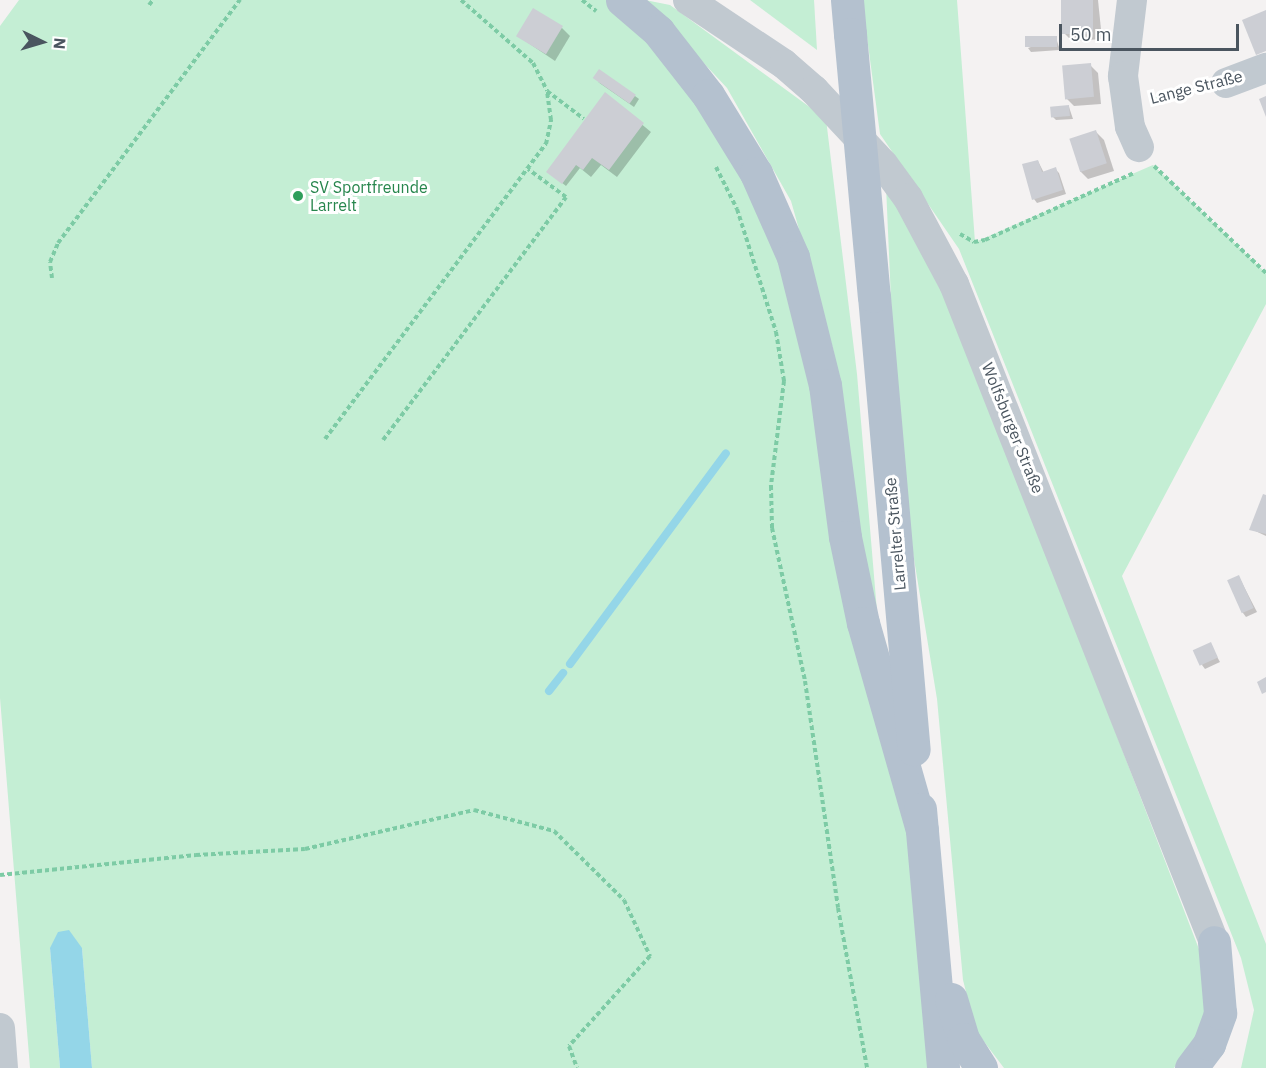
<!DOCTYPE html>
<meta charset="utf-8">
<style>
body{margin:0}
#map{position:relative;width:1266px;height:1068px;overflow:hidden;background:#f4f2f2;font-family:"IBM Plex Sans",sans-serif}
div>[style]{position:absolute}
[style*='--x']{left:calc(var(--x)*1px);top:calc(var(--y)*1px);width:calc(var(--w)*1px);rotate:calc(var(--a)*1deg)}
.green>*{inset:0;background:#c4eed4}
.water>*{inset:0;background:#94d6e8}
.shadow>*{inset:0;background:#0003}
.stream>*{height:8px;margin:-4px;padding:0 4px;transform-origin:4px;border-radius:4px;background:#94d6e8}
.building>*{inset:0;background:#ccced4;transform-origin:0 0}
.path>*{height:4px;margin-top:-2px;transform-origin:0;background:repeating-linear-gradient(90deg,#7dcba5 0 4.5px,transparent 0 7.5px)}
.minor>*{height:30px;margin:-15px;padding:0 15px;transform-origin:15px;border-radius:15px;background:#c1c9d0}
.major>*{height:33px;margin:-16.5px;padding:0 16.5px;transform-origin:16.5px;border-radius:16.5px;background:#b4c1cf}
.major-bridge>*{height:33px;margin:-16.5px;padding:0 16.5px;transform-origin:16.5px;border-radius:16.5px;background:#b4c1cf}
.dots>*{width:16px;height:16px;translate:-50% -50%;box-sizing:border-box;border:3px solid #fff;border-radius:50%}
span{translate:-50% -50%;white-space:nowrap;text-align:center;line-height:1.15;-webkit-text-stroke:6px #fff;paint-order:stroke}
.street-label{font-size:16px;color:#4a555f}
.leisure-label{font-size:16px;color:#27864d}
.left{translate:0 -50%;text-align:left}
.north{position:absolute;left:12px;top:12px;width:60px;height:60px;-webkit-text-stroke:4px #fff;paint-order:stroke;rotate:95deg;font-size:16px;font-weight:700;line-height:24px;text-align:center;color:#4a555f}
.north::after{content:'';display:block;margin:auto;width:21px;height:27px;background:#4a555f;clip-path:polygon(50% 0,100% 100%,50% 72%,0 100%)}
.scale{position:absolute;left:1059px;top:24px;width:180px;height:27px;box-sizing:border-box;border:3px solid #4a555f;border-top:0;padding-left:8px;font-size:18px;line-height:21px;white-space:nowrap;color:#4a555f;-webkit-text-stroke:4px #fff;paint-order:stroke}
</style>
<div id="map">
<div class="green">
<div style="clip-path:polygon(19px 0,622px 0,756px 173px,922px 830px,943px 1068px,92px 1068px,82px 948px,50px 948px,60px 1068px,30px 1068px,0 698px,0 26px)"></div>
<div style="clip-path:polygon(645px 0,670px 5px,826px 119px,857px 374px,879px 635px,860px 550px,833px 349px,791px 201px,727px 88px)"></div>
<div style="clip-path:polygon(750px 0,814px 0,817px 50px)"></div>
<div style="clip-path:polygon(862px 0,957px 0,975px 242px,1153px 165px,1266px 273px,1266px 304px,1122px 576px,1266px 944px,1266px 1068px,1241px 1068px,1254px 1010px,1241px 958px,959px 249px,880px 134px)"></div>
<div style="clip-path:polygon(886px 186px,958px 323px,1212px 983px,1200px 1033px,1174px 1068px,1004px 1068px,976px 1031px,963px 980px,937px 699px,913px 553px,894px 368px)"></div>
</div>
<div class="water">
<div style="clip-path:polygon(69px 930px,82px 948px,92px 1068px,60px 1068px,50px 948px,58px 932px)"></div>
</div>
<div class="shadow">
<div style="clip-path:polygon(1062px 0,1098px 0,1102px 39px,1072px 41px,1064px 33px)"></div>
<div style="clip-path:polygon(562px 28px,570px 36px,555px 61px,518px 36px)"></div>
<div style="clip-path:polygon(1056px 38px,1060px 50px,1031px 52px,1028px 48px)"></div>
<div style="clip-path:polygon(1090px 65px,1098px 73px,1101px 104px,1074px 106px,1066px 98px)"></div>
<div style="clip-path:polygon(598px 82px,635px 96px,639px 99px,634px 107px)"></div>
<div style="clip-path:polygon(605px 94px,651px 132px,617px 177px,601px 165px,591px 177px,580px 168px,566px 186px,552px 175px)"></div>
<div style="clip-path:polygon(1069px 107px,1073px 119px,1056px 120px,1052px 116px)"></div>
<div style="clip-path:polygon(1096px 132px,1104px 140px,1114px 171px,1088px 179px,1080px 171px)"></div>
<div style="clip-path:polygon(1038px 161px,1044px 173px,1055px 169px,1059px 173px,1066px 194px,1037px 203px,1034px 199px)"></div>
<div style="clip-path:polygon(1266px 497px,1266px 536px,1251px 529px)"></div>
<div style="clip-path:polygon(1239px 577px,1257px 612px,1246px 617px,1243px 613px)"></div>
<div style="clip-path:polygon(1210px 644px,1220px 662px,1205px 669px,1202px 665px)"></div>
</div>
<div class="stream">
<div style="--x:570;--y:664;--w:262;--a:-53.5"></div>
<div style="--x:549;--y:691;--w:23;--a:-52"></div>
</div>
<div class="building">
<div style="left:1061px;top:0;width:32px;height:34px"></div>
<div style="left:533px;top:8px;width:35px;height:33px;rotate:31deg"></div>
<div style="clip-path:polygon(1266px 10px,1266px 51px,1256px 55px,1242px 20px)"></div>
<div style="left:1057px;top:36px;width:11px;height:32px;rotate:90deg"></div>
<div style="left:1091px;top:63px;width:34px;height:29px;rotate:85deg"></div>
<div style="left:599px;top:69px;width:45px;height:11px;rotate:35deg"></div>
<div style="clip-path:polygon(605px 92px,644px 123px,609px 170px,592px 158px,583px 170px,576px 165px,562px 184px,546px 172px)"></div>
<div style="clip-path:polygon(1266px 96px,1266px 117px,1259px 99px)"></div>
<div style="left:1069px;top:105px;width:11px;height:19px;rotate:85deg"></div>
<div style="left:1096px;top:130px;width:35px;height:28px;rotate:72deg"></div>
<div style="clip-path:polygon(1038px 160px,1042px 172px,1056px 167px,1063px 190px,1032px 200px,1022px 164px)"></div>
<div style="clip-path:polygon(1263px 494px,1266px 495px,1266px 534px,1249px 530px)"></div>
<div style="left:1239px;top:575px;width:36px;height:13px;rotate:66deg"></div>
<div style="left:1211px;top:642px;width:17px;height:20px;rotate:66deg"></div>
<div style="clip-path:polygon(1266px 677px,1266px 692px,1262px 694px,1257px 682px)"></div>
</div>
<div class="path">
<div style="--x:461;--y:0;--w:96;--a:41.2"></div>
<div style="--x:533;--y:63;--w:31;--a:63"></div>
<div style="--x:547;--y:91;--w:46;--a:37.1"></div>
<div style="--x:582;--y:0;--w:18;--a:38"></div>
<div style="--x:149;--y:5;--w:6;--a:-51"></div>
<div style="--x:1153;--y:99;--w:49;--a:-11.8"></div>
<div style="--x:1154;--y:166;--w:155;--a:43.7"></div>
<div style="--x:716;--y:167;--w:47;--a:63.4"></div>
<div style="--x:737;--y:209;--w:129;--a:72.4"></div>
<div style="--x:776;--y:332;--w:50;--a:80.7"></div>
<div style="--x:784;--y:381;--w:106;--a:97.1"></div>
<div style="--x:771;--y:486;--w:42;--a:88.6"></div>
<div style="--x:772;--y:528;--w:157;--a:77.8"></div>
<div style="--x:805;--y:681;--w:229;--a:81.7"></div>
<div style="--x:838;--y:908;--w:163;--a:79.7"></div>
<div style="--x:960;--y:234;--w:16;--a:30"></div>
<div style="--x:974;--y:242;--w:11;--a:-10"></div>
<div style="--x:985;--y:240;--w:163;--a:-24.2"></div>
<div style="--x:52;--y:278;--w:16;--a:-97"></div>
<div style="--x:50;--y:262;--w:21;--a:-67"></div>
<div style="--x:58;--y:243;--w:304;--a:-53.2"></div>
<div style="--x:325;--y:439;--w:369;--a:-53.2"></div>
<div style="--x:546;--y:144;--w:25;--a:-78"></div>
<div style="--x:551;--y:120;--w:29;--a:-98"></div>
<div style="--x:383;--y:440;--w:304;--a:-53"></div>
<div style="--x:566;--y:197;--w:47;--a:-143.6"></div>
<div style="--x:0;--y:875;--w:197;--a:-5.8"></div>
<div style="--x:196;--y:855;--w:109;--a:-3.2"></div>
<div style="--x:305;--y:849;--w:173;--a:-13"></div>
<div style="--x:474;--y:810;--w:83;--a:14.7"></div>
<div style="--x:554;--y:831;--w:98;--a:44.6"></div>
<div style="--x:624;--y:900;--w:62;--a:65.1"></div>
<div style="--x:650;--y:956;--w:121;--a:132"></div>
<div style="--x:569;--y:1046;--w:23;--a:70"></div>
</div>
<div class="minor">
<div style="--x:688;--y:0;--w:115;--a:33.7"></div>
<div style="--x:784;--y:64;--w:40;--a:41"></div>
<div style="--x:814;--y:90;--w:101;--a:47"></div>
<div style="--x:883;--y:164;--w:42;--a:53.7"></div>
<div style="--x:908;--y:198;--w:98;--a:61.9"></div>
<div style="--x:954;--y:284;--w:708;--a:68.44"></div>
<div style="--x:1132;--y:0;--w:77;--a:96.8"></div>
<div style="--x:1123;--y:76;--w:51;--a:82.2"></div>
<div style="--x:1130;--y:127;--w:22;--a:66"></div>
<div style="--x:1226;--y:83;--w:43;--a:-20.6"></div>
<div style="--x:0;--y:1028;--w:40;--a:85.7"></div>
</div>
<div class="major">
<div style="--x:622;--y:0;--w:48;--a:40.7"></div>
<div style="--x:658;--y:31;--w:81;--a:52"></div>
<div style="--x:708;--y:95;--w:92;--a:58.4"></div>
<div style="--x:756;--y:173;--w:92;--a:66.2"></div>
<div style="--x:793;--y:257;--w:132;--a:76"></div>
<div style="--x:825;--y:385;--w:153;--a:82.5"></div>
<div style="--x:845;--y:537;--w:88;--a:78.2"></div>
<div style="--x:863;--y:623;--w:215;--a:74.1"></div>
<div style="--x:847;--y:0;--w:34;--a:85"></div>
<div style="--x:874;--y:296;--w:455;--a:85"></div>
<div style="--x:920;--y:809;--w:260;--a:84.9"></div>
<div style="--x:951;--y:999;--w:42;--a:73.3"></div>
<div style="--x:963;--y:1039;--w:34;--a:58"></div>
<div style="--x:1191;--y:1068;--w:30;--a:-53"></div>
<div style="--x:1209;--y:1044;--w:33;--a:-70"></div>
<div style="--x:1220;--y:1013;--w:71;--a:-94.8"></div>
</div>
<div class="major-bridge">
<div style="--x:850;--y:34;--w:263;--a:84.8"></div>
</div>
<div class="dots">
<div style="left:298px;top:196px;background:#2e9e5b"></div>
</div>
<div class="street-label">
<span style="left:1196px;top:87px;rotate:-14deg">Lange Straße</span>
<span style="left:1013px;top:428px;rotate:68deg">Wolfsburger Straße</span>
<span style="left:895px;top:534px;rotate:-95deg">Larrelter Straße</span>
</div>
<div class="leisure-label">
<span class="left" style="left:310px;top:196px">SV Sportfreunde<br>Larrelt</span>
</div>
<div class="north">N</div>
<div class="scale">50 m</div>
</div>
